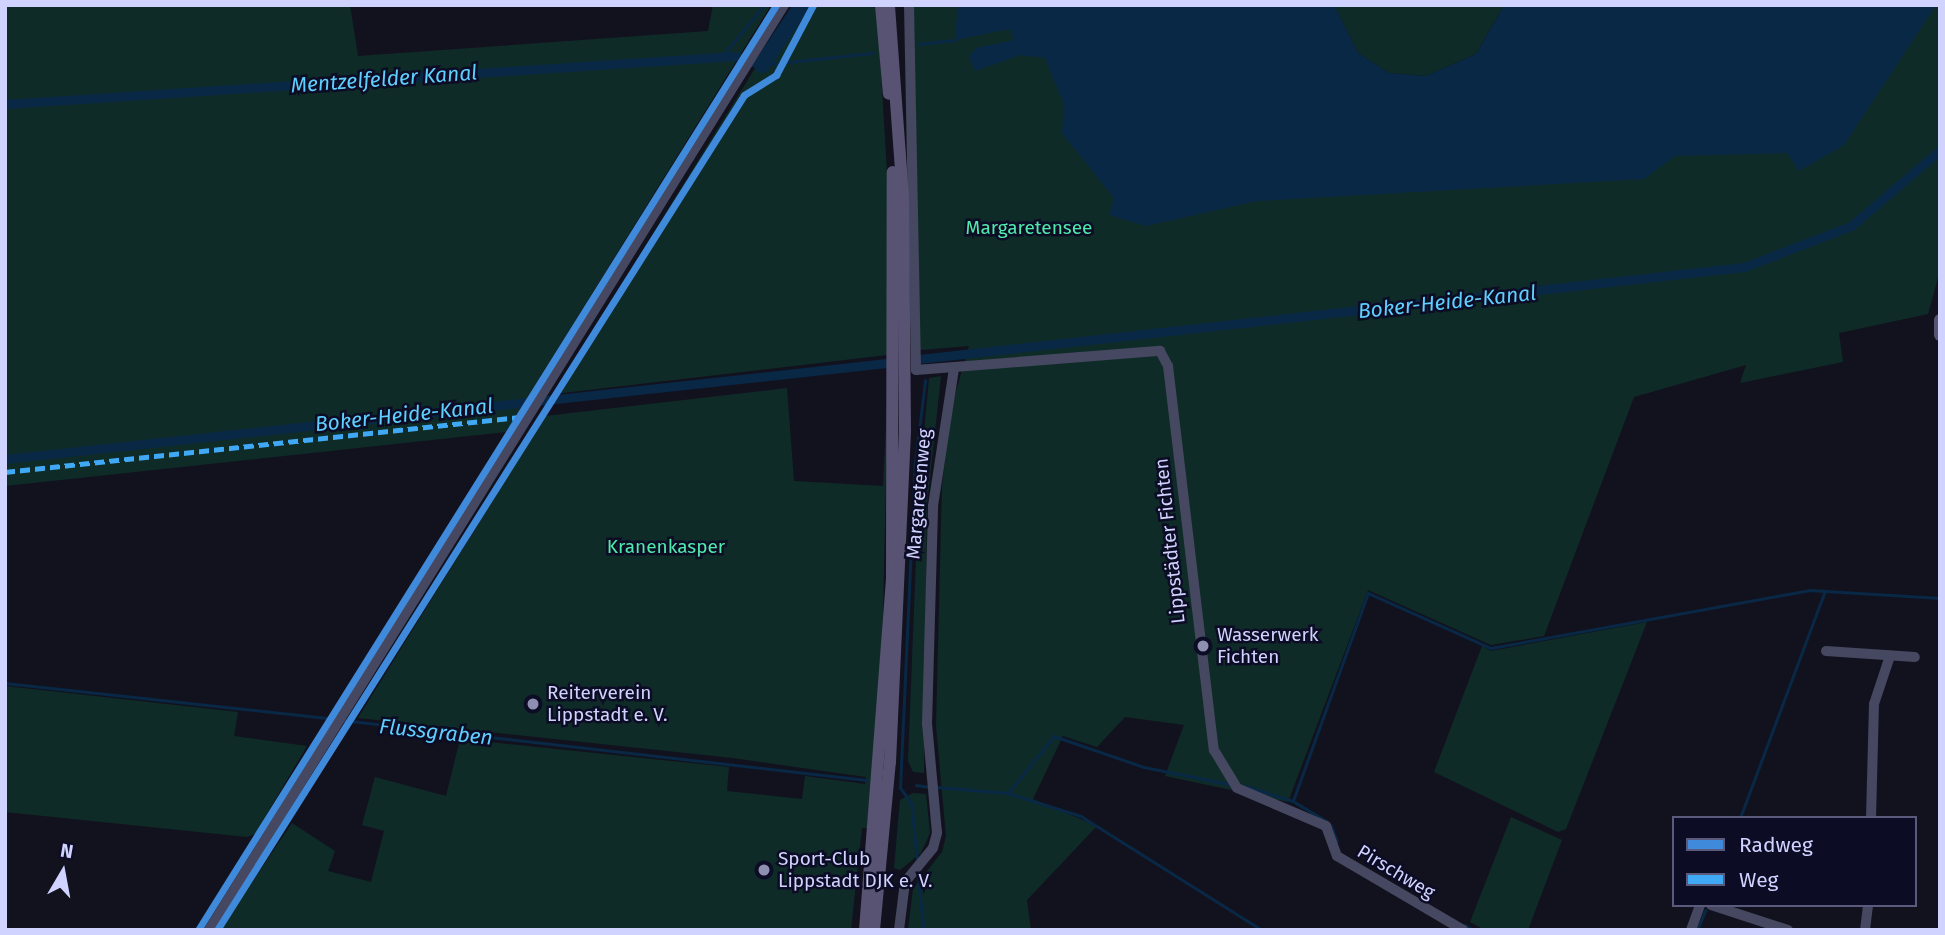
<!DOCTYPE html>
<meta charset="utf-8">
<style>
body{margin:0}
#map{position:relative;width:1945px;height:935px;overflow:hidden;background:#12121f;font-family:"Fira Sans",sans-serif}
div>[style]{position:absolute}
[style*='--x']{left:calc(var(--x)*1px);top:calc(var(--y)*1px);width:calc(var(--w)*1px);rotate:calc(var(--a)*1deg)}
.green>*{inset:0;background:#0f2b28}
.water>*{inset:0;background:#082845}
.stream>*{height:2.5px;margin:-1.25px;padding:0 1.25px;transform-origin:1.25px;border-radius:1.25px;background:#082845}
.canal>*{height:9px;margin:-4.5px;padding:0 4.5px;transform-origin:4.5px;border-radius:4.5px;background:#082845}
.river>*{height:16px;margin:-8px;padding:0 8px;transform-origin:8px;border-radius:8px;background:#082845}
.minor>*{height:10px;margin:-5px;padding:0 5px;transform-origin:5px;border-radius:5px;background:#454860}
.major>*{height:12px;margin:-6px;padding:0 6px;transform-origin:6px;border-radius:6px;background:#595373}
.quiet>*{height:5px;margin-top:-2.5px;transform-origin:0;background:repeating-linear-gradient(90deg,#3fa9f5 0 10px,transparent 0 15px)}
.cycleway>*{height:7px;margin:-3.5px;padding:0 3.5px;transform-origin:3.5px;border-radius:3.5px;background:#408adc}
.dots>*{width:19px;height:19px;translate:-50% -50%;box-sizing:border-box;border:4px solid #0c0c25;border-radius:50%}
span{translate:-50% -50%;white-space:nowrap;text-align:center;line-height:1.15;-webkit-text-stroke:5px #0c0c25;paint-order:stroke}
.park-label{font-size:19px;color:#50ebab}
.street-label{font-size:19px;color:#d0d2ff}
.poi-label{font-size:19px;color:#d0d2ff}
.left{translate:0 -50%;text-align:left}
.water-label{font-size:21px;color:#5ecfff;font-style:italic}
.frame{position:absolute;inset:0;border:7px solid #d0d2ff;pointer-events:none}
.legend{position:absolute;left:1672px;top:816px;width:245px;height:91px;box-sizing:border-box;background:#0c0c25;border:2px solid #5a5b7c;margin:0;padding:9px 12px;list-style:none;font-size:21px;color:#d0d2ff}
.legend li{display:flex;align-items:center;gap:14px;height:35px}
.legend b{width:35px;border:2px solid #5a5b7c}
.north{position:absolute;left:28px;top:837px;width:70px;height:70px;-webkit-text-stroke:5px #0c0c25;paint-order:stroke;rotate:10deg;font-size:19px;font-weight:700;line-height:28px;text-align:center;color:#d0d2ff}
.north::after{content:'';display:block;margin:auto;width:24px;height:32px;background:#d0d2ff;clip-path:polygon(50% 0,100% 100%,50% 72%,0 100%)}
</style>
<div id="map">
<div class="green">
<div style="clip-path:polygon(5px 5px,350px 5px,358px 56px,708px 31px,713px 5px,771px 5px,506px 432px,5px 486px)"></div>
<div style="clip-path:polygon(794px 5px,877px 5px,887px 173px,887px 355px,554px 394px)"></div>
<div style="clip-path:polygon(905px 5px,1034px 5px,1091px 144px,1909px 5px,1940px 5px,1940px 270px,1928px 314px,1839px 333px,1843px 362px,1740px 383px,1746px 365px,1634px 397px,1544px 636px,1491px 645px,1368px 590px,1288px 802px,1165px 776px,1184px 725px,1125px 717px,1097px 747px,1063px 736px,1033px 799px,1097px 826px,1027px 900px,1031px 930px,908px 930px,913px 889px,942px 852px,946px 836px,936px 726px,942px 486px,951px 409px,969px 346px,920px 350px)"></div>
<div style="clip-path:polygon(1334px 5px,1504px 5px,1476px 54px,1426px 76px,1389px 73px,1358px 53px)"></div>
<div style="clip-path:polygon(941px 376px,927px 505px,924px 773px,913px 772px,908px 761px,919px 485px,929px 378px)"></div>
<div style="clip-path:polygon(888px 385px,882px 661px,867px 828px,862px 828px,851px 930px,220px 930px,292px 823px,335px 851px,328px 871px,371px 882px,384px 831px,362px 825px,375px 777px,446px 796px,460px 739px,729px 767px,727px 791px,802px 799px,805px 776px,865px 784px,866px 777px,733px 758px,358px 718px,545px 416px,787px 388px,794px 481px,883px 486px)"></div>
<div style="clip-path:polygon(1647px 622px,1566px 829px,1558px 832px,1434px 772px,1482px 646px,1491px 651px)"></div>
<div style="clip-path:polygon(5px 686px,238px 712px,234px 736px,307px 746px,255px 834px,247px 837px,5px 812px)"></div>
<div style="clip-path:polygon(913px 793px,926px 794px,930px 833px,921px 853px,900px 870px,894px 868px,900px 800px)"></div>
<div style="clip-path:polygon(1511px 817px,1562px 840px,1528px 930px,1485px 930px,1470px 922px)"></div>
</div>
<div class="water">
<div style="clip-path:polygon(958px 5px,1334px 5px,1358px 53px,1389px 73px,1426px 76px,1476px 54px,1504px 5px,1936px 5px,1844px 145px,1799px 171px,1787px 153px,1675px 156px,1644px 179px,1257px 201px,1146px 226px,1109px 215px,1114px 198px,1062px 133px,1064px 105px,1045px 58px,1021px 55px,975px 71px,969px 57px,976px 48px,1014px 40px,1010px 29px,955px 40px)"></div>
</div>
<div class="stream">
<div style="--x:918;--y:44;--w:37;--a:-6"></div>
<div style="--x:721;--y:58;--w:68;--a:-50.9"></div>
<div style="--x:762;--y:65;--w:112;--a:-6.2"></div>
<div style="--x:5;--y:683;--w:333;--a:6.2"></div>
<div style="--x:342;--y:720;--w:528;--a:6.52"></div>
<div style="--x:916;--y:785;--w:14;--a:8"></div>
<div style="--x:1246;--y:786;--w:49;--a:17.7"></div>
<div style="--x:1293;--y:801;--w:39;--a:31"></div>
<div style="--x:937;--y:787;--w:71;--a:4.8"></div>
<div style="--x:1008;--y:793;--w:77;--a:17.5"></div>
<div style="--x:1081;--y:816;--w:214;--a:32.2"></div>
<div style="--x:1008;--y:793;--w:73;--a:-51.1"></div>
<div style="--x:1054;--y:736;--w:95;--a:19"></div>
<div style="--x:1144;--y:767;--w:91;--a:11.4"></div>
<div style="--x:1293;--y:801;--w:221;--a:-70.2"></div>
<div style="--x:1368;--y:593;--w:135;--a:24.1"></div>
<div style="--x:1491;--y:648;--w:323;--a:-10.3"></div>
<div style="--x:1809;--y:590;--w:131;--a:3.5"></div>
<div style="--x:1740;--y:818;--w:242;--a:-69.5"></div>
<div style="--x:1331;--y:825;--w:17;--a:69"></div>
<div style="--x:917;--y:860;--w:57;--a:-96"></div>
<div style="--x:911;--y:803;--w:19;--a:-126"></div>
<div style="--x:900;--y:788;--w:325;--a:-87.4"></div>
<div style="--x:915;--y:463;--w:83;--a:-83"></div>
<div style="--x:918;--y:874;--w:56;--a:83.9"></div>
<div style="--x:1465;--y:925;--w:9;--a:32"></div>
<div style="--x:1697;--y:930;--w:21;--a:-67"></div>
</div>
<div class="canal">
<div style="--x:5;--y:104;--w:732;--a:-3.76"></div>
<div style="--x:735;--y:56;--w:28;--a:18"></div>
<div style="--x:919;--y:359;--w:830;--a:-6.36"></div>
<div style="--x:1744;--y:267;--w:115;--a:-21"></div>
<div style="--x:1851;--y:226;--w:117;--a:-40.5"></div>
<div style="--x:5;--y:459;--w:887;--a:-6.21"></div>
</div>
<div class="river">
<div style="--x:762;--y:65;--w:72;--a:-56.3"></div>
</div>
<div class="minor">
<div style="--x:909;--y:5;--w:365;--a:88.9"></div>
<div style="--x:916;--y:370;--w:245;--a:-4.5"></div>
<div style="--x:1160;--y:351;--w:17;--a:62"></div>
<div style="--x:1168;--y:366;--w:387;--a:83.2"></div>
<div style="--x:1214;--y:750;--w:44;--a:58.8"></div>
<div style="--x:1237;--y:788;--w:97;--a:23.1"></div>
<div style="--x:1326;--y:826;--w:32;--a:70"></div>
<div style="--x:1337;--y:856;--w:146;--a:30.4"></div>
<div style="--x:1826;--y:651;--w:89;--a:3.9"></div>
<div style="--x:1871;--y:818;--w:114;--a:-88.5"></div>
<div style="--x:1874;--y:704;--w:51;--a:-71.6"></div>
<div style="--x:1711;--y:905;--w:81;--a:18"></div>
<div style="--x:209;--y:930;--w:1089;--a:-58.13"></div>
<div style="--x:899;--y:930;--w:48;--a:-82.9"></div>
<div style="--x:905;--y:882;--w:44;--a:-50.5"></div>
<div style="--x:933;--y:848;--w:16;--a:-75"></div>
<div style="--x:937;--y:833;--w:109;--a:-95.2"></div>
<div style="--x:927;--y:724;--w:218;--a:-88.4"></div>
<div style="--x:933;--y:506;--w:139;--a:-81.3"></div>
<div style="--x:1691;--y:930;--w:27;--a:-70"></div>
<div style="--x:1865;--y:930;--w:25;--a:-83"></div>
</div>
<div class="major">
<div style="--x:881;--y:5;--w:89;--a:84.9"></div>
<div style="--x:1940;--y:320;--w:15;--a:90"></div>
<div style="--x:865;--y:930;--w:353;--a:-85.6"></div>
<div style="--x:892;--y:578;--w:406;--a:-89.9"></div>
<div style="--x:874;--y:930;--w:169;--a:-84.6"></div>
<div style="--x:890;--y:762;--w:331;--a:-87.4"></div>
<div style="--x:905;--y:431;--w:234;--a:-90.5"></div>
<div style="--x:903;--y:197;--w:193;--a:-94.2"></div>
</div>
<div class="quiet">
<div style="--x:5;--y:472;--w:518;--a:-6.1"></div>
</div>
<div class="cycleway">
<div style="--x:198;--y:930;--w:1091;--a:-58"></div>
<div style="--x:217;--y:930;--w:987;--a:-57.74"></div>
<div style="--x:744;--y:95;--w:38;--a:-32"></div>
<div style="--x:776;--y:75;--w:79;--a:-62.1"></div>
</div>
<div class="dots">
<div style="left:1203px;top:646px;background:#8e8fb1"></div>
<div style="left:533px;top:704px;background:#8e8fb1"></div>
<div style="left:764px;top:870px;background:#8e8fb1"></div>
</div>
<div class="park-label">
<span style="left:1029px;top:228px">Margaretensee</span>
<span style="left:666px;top:547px">Kranenkasper</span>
</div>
<div class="street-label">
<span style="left:919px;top:494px;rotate:-85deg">Margaretenweg</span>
<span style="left:1170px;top:541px;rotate:-96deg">Lippstädter Fichten</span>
<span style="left:1396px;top:872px;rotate:31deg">Pirschweg</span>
</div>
<div class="poi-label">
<span class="left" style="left:1217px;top:646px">Wasserwerk<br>Fichten</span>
<span class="left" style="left:547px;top:704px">Reiterverein<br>Lippstadt e. V.</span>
<span class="left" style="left:778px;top:870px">Sport-Club<br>Lippstadt DJK e. V.</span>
</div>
<div class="water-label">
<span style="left:384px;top:79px;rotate:-4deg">Mentzelfelder Kanal</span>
<span style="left:1447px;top:302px;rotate:-6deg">Boker-Heide-Kanal</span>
<span style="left:404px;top:415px;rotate:-6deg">Boker-Heide-Kanal</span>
<span style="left:436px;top:732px;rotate:6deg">Flussgraben</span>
</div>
<div class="frame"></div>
<ul class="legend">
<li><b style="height:9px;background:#408adc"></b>Radweg</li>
<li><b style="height:9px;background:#3fa9f5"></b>Weg</li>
</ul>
<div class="north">N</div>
</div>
